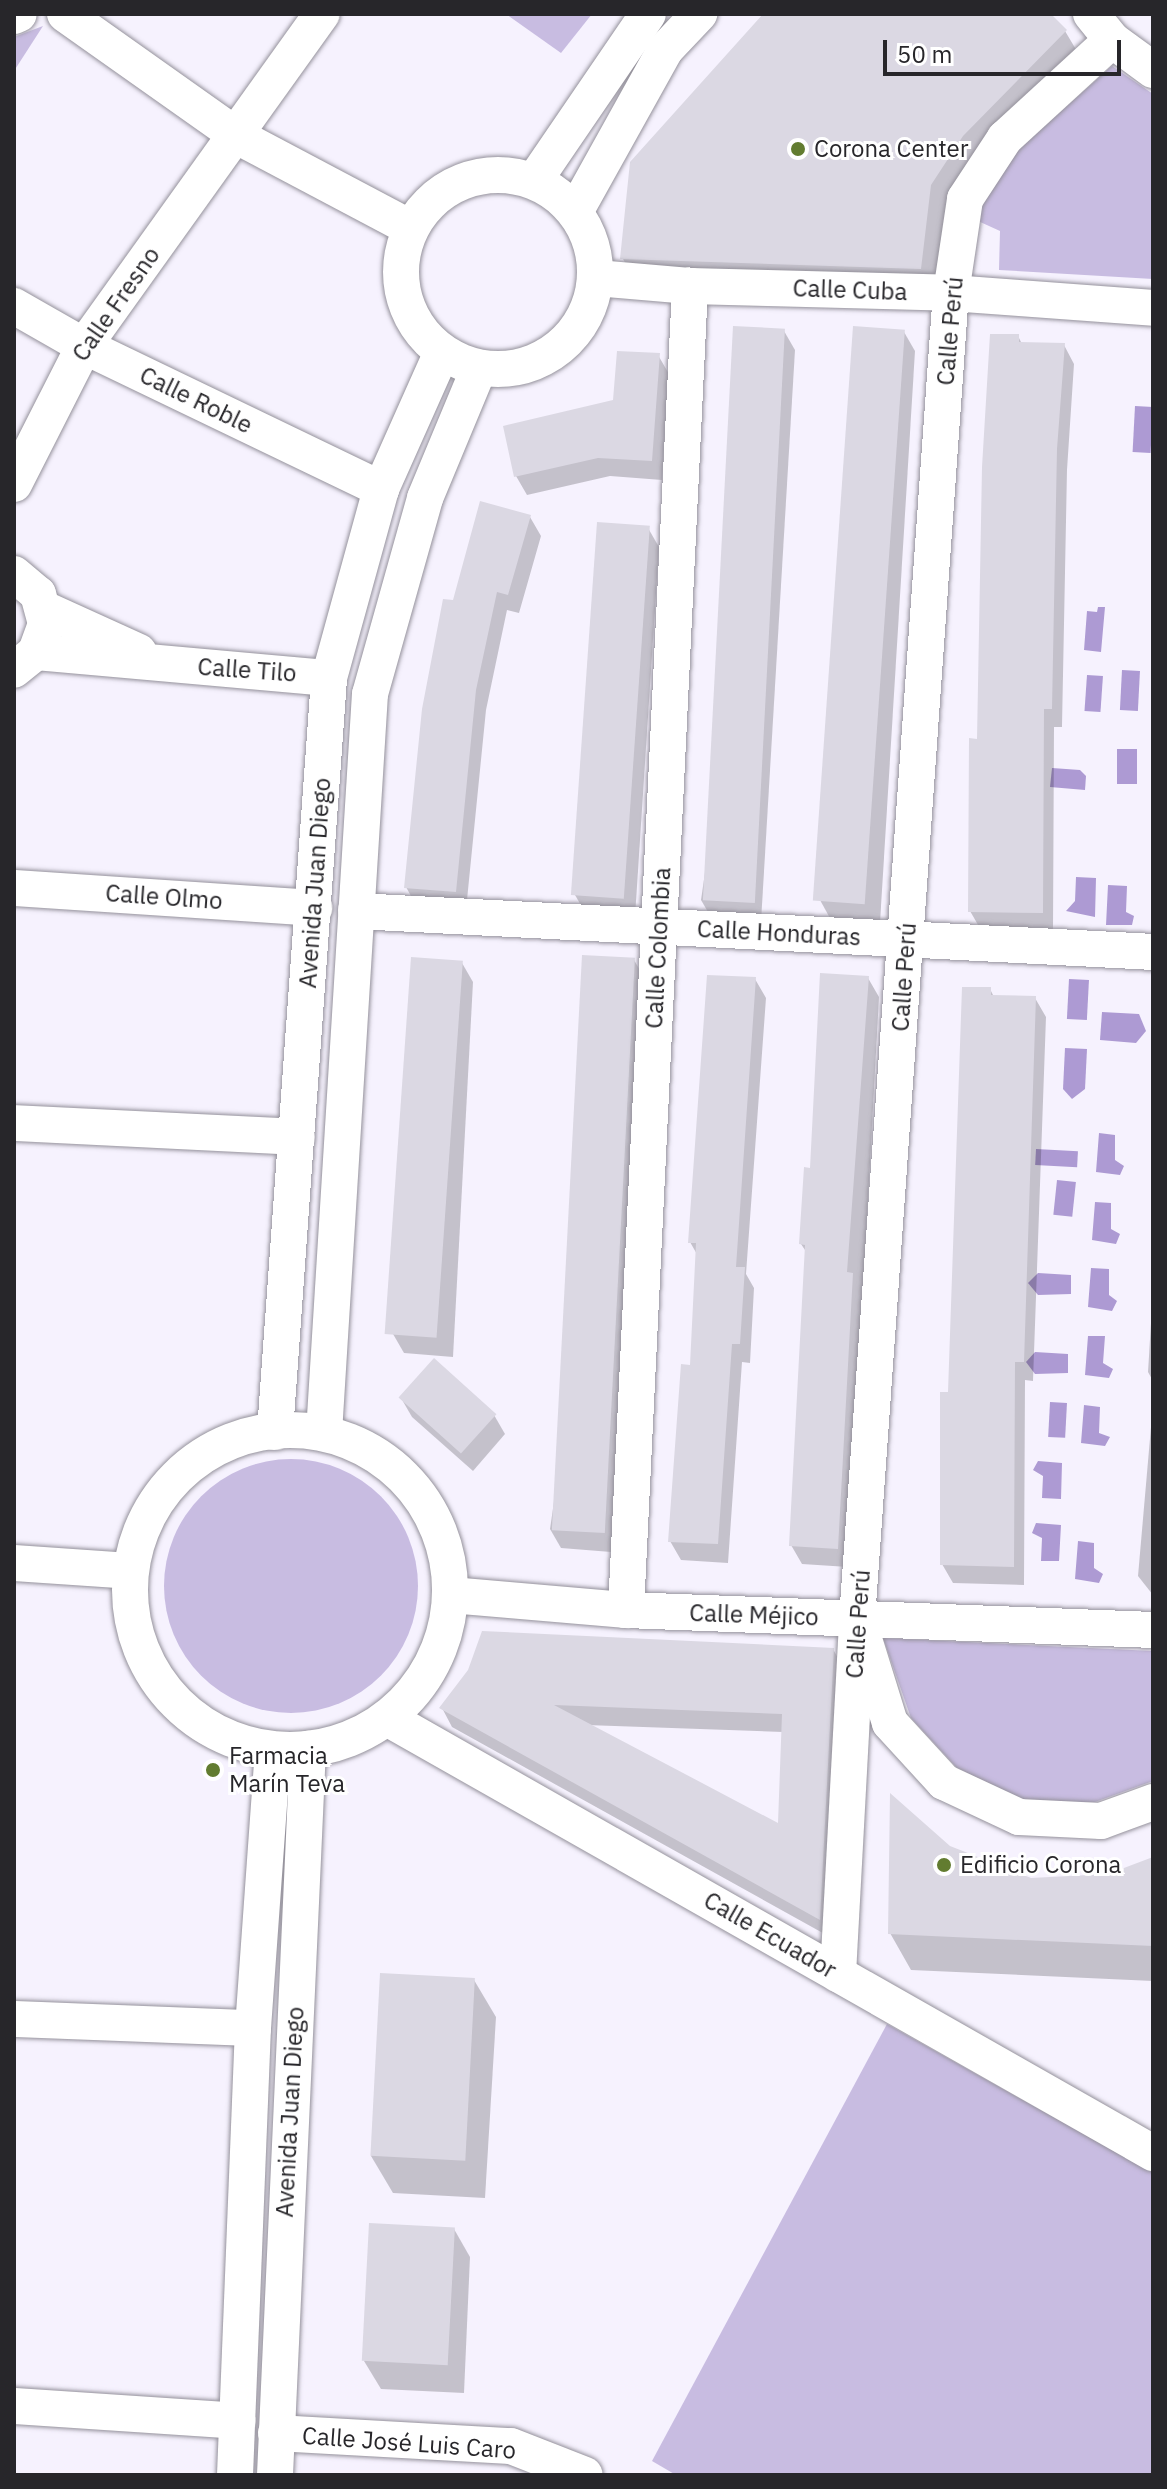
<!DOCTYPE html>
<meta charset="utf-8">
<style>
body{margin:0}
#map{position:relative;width:1167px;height:2489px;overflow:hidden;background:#f6f2fe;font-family:"IBM Plex Sans",sans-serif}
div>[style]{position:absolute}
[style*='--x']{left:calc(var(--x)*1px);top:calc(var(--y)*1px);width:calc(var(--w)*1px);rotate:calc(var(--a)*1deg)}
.green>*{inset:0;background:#c8bce1}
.round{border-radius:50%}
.water>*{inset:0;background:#ad9ad3;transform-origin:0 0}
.shadow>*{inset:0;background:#0003}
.building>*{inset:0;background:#dbd8e3;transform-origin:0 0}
.roads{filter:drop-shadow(0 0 2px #94919b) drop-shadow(0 0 2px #94919b)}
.minor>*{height:36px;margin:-18px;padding:0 18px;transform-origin:18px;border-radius:18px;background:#fff}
.minor>.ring{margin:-18px;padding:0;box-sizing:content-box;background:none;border:36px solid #fff;border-radius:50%}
.dots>*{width:22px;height:22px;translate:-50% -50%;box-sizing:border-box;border:4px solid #fff;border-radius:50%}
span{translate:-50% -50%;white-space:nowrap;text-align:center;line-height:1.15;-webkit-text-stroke:6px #fff;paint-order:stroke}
.poi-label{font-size:24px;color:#27262a}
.left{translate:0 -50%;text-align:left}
.street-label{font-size:24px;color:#27262a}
.frame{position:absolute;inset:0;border:16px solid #27262a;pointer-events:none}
.scale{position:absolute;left:883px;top:40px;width:238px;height:36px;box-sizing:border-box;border:4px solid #27262a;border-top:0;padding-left:10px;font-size:24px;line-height:28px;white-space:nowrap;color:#27262a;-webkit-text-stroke:6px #fff;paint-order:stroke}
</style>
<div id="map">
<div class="green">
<div style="clip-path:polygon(506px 14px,592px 14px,561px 53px)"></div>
<div style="clip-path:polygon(43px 26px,14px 71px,14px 37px)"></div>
<div style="clip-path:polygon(1112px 66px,1153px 94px,1153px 279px,999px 270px,1000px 231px,978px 221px,985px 194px,1015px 152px)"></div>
<div class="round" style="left:164px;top:1459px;width:254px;height:254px"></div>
<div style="clip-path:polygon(883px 1638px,1153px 1651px,1153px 1781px,1095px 1802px,1025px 1802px,957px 1768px,911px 1718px)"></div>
<div style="clip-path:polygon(887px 2024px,1153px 2173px,1153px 2475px,676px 2475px,652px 2461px)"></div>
</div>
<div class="water">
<div style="left:1135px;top:406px;width:18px;height:46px;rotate:3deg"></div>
<div style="clip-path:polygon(1098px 607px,1105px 607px,1101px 652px,1084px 650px,1087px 611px,1097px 612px)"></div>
<div style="left:1122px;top:670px;width:18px;height:40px;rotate:3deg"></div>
<div style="left:1087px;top:675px;width:16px;height:36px;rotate:4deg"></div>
<div style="left:1117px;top:749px;width:20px;height:35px"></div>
<div style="clip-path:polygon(1052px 768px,1080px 770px,1086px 776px,1085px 790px,1050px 787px)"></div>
<div style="clip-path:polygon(1076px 877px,1096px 878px,1095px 917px,1066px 911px,1075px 901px)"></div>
<div style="clip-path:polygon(1108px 885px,1127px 886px,1126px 912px,1134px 916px,1132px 925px,1106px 925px)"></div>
<div style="left:1069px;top:979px;width:20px;height:40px;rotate:3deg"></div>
<div style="clip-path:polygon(1102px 1012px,1139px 1014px,1146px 1031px,1136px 1043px,1100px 1040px)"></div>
<div style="clip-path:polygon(1065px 1048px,1087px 1049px,1085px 1089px,1072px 1099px,1063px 1089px)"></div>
<div style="clip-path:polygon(1099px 1133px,1115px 1135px,1115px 1160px,1124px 1166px,1120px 1175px,1096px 1172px)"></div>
<div style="left:1036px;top:1149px;width:42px;height:16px;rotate:3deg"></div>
<div style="left:1057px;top:1180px;width:19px;height:35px;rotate:6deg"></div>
<div style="clip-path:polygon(1095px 1202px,1111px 1203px,1111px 1229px,1120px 1234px,1116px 1244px,1092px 1240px)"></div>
<div style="clip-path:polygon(1091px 1268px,1109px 1269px,1109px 1295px,1117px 1301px,1112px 1311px,1088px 1307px)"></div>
<div style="clip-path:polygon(1038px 1273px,1071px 1275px,1071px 1294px,1038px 1295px,1028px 1283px)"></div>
<div style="clip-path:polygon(1088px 1336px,1105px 1336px,1103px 1363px,1113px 1369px,1109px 1378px,1085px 1375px)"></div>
<div style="clip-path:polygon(1035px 1352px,1068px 1354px,1068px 1373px,1035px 1374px,1026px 1362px)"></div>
<div style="left:1050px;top:1402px;width:17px;height:35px;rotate:3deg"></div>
<div style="clip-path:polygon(1084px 1405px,1100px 1407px,1099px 1433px,1110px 1437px,1105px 1446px,1081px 1443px)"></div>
<div style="clip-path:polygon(1038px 1461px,1062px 1463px,1061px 1499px,1042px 1498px,1043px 1476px,1033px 1470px)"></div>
<div style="clip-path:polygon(1036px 1523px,1061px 1525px,1059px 1561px,1041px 1561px,1042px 1538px,1032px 1533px)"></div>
<div style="clip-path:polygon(1078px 1541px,1094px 1543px,1094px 1568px,1103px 1574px,1099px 1583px,1075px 1579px)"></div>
</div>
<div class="shadow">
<div style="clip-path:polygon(765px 14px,1048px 14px,1065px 31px,1087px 68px,984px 174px,941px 305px,644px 296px,623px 259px)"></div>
<div style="clip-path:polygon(784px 331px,795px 350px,761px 922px,712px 919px,701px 900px)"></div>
<div style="clip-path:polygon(904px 332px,915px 351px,880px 923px,831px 920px,820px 900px)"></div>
<div style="clip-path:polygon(1018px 336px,1022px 344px,1064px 345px,1074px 364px,1067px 470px,1062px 727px,1054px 727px,1053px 932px,981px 930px,970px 911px,979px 741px)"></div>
<div style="clip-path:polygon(658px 355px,669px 374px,662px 480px,610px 476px,527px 495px,516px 476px,615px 402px)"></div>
<div style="clip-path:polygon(530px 517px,541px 536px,519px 613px,507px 610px,486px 710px,466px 910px,417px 907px,406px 887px,454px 603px)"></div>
<div style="clip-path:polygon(648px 528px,659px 547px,635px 917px,586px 914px,575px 895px)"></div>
<div style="clip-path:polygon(634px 960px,645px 979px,611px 1552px,561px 1548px,550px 1529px)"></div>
<div style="clip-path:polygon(462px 963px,473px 982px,453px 1357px,404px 1353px,393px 1334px)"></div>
<div style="clip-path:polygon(868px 978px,879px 997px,848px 1567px,802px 1564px,791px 1545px,807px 1253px,801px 1244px,811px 1170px)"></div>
<div style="clip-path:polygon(755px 979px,766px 998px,746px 1274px,754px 1288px,750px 1363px,742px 1362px,728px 1563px,681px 1560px,670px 1541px,692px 1367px,698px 1256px,690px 1242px)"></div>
<div style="clip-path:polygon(990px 989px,994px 997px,1035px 998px,1046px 1017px,1033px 1381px,1025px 1380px,1024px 1585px,953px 1583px,942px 1564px)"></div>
<div style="clip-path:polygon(1153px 1290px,1153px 1381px,1148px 1372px)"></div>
<div style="clip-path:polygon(401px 1398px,494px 1415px,505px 1434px,473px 1471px,412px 1417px)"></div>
<div style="clip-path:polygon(1153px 1404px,1153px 1595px,1138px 1576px)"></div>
<div style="clip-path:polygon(evenodd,833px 1649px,844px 1669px,830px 1937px,452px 1727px,442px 1708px,833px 1649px,586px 1725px,783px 1732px,780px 1827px,586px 1725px)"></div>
<div style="clip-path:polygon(949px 1848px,1031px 1880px,1108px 1876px,1153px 1859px,1153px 1981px,911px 1970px,890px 1933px)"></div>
<div style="clip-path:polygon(474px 1980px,496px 2017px,485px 2198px,393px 2193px,371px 2156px)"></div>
<div style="clip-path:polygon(454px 2229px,470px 2257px,464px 2393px,381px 2389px,364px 2361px)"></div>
</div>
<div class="building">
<div style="clip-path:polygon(763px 14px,1051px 14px,1067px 30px,963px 136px,931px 185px,921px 269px,620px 259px,630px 162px)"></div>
<div style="left:733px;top:326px;width:52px;height:575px;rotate:3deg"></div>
<div style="left:853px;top:326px;width:52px;height:576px;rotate:4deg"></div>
<div style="clip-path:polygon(990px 334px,1019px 334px,1019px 342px,1065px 343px,1057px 449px,1052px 709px,1044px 709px,1043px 913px,968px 912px,969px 738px,977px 739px,982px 467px)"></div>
<div style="clip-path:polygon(617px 351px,660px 353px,652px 461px,598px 458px,514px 477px,503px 426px,613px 400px)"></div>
<div style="clip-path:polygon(480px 501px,531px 515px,508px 595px,497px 592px,476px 690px,456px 892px,404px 888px,422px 709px,443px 599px,453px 600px)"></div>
<div style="left:597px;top:522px;width:53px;height:374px;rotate:4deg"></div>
<div style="left:582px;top:955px;width:53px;height:576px;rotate:3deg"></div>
<div style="left:411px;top:957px;width:52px;height:378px;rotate:4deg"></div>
<div style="clip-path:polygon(820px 973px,869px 976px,847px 1272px,853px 1273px,838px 1549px,789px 1546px,805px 1245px,799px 1244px,804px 1167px,810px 1168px)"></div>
<div style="clip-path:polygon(707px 975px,756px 977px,736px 1267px,745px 1267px,740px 1344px,732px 1344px,718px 1544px,668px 1542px,681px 1364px,690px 1365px,696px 1243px,688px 1243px)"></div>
<div style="clip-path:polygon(962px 987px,991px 987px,991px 995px,1036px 996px,1024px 1362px,1015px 1362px,1014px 1567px,940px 1565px,940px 1392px,948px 1392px)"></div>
<div style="left:434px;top:1358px;width:84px;height:53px;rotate:42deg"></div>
<div style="clip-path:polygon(evenodd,482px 1631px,834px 1648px,820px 1920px,439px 1708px,468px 1670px,482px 1631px,554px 1705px,782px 1714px,778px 1823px,554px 1705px)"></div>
<div style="clip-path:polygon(890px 1793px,950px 1846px,1031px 1878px,1108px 1874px,1153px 1857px,1153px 1946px,888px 1934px)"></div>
<div style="left:380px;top:1973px;width:95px;height:183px;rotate:3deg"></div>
<div style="left:369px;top:2223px;width:86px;height:138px;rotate:3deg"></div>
</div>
<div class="roads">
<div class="minor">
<div style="--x:65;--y:14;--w:211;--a:35.3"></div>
<div style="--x:237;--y:136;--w:197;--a:27.9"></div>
<div style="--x:1091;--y:14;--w:33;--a:51"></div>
<div style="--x:1112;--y:40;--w:51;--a:36.2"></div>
<div style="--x:14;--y:16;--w:5;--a:-22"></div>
<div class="ring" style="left:401px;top:175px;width:158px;height:158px"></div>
<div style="--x:534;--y:181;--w:202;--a:-55.7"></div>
<div style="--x:575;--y:212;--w:185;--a:-60.9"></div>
<div style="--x:665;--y:50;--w:50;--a:-46.6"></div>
<div style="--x:596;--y:278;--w:94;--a:4.9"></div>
<div style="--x:690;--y:286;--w:261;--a:1.5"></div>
<div style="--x:951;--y:293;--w:203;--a:4.2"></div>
<div style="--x:14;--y:306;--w:81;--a:29.7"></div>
<div style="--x:84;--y:346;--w:330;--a:25.7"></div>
<div style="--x:14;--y:484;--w:155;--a:-63.1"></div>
<div style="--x:84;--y:346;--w:408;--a:-54.4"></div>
<div style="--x:14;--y:574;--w:31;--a:40"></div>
<div style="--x:38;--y:594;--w:31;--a:75"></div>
<div style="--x:46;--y:624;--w:30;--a:110"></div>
<div style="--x:36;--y:652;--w:28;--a:141"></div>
<div style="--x:44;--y:609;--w:104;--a:24.4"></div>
<div style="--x:36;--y:652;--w:294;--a:5.1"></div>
<div style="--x:14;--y:888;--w:301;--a:3.8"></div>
<div style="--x:356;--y:911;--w:798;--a:2.94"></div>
<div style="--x:14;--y:1123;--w:283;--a:2.8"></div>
<div class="ring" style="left:130px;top:1430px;width:284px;height:284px"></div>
<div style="--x:275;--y:1432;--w:756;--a:-85.9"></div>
<div style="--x:329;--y:678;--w:196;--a:-74.6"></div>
<div style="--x:381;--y:489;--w:150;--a:-66"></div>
<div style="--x:324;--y:1433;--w:740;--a:-86.44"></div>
<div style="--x:370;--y:694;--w:204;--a:-74.3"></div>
<div style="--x:425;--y:498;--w:141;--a:-67.4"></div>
<div style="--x:14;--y:1563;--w:116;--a:3.9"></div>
<div style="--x:451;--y:1595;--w:176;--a:4.9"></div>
<div style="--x:626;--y:1610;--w:527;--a:2.17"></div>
<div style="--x:626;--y:1610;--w:1326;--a:-87.23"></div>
<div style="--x:864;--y:1639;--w:88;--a:72.8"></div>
<div style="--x:890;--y:1723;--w:80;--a:47.5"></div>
<div style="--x:944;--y:1782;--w:83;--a:25"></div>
<div style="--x:1019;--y:1817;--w:82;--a:2.8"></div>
<div style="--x:1101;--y:1821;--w:55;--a:-20.1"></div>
<div style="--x:387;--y:1718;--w:881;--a:29.59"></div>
<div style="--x:838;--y:1974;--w:356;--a:-86.9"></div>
<div style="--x:857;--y:1619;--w:1329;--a:-85.95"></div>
<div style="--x:951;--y:293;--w:95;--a:-81.5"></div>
<div style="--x:965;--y:199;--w:73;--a:-56.7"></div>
<div style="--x:1005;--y:138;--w:145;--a:-42.5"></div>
<div style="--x:14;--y:2019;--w:239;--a:2.2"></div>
<div style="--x:14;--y:2406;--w:224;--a:3.8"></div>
<div style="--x:276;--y:2433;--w:235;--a:3.2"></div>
<div style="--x:511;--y:2446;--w:79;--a:21.4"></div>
<div style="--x:235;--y:2475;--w:447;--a:-87.7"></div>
<div style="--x:253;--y:2028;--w:279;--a:-85.9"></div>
<div style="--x:275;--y:2475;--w:727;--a:-87.4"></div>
</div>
</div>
<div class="dots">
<div style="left:798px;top:149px;background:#627c30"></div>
<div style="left:213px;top:1770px;background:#627c30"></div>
<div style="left:944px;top:1865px;background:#627c30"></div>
</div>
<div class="poi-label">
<span class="left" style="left:814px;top:149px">Corona Center</span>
<span class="left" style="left:229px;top:1770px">Farmacia<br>Marín Teva</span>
<span class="left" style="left:960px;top:1865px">Edificio Corona</span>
</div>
<div class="street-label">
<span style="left:850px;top:290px;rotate:2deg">Calle Cuba</span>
<span style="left:116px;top:304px;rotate:-55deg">Calle Fresno</span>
<span style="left:950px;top:331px;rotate:-85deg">Calle Perú</span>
<span style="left:196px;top:400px;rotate:26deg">Calle Roble</span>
<span style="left:247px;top:670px;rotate:4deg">Calle Tilo</span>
<span style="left:315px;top:883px;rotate:-86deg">Avenida Juan Diego</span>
<span style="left:164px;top:897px;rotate:4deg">Calle Olmo</span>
<span style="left:779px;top:933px;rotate:3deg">Calle Honduras</span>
<span style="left:658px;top:948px;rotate:-87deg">Calle Colombia</span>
<span style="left:904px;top:977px;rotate:-86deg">Calle Perú</span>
<span style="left:754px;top:1615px;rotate:2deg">Calle Méjico</span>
<span style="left:858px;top:1624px;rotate:-86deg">Calle Perú</span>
<span style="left:770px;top:1935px;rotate:30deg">Calle Ecuador</span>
<span style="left:290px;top:2112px;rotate:-87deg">Avenida Juan Diego</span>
<span style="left:409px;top:2443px;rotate:4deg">Calle José Luis Caro</span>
</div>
<div class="frame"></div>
<div class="scale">50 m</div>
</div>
